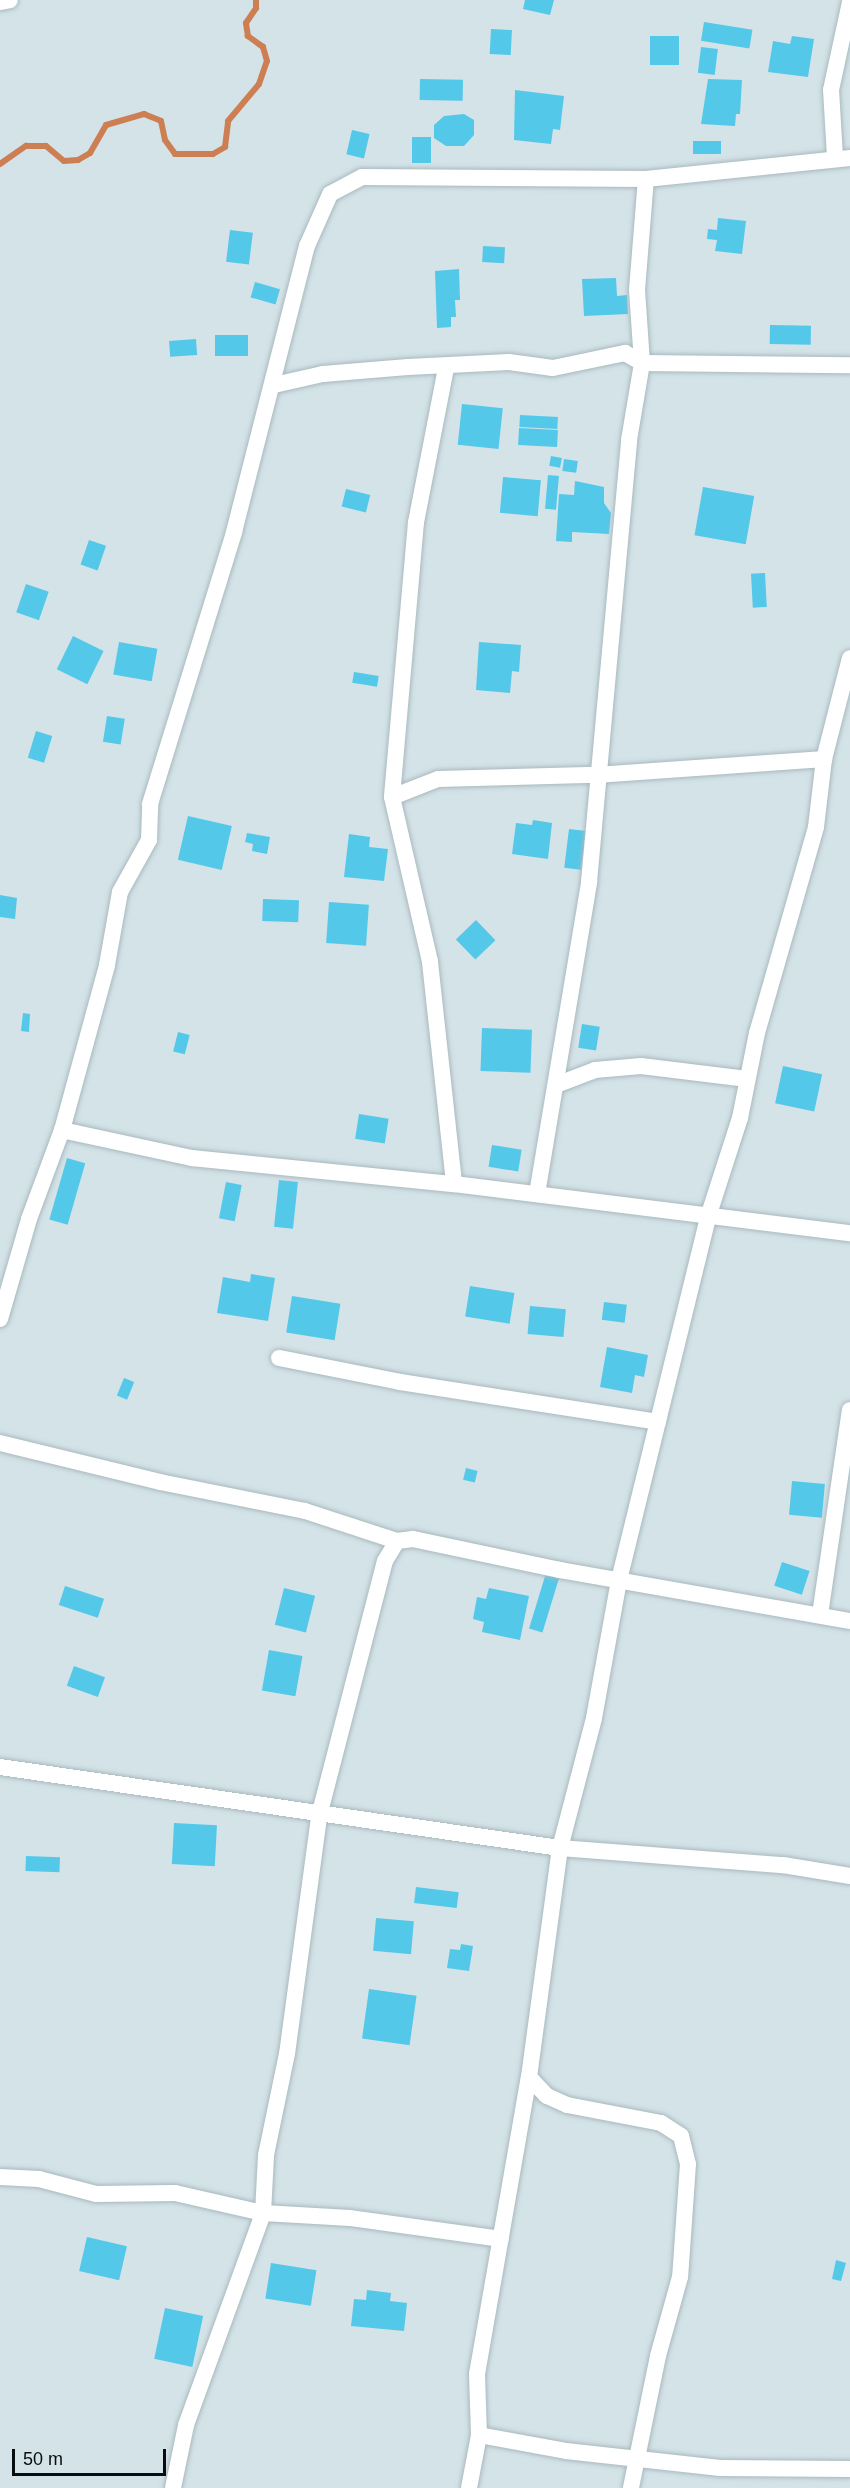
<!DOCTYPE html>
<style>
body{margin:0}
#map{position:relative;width:850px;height:2488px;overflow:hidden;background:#d3e3e8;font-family:Arial,sans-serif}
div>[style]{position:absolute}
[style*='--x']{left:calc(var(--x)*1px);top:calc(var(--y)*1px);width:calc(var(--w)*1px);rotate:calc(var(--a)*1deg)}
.stream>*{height:6px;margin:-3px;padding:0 3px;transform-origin:3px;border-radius:3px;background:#cd7f53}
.building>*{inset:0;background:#54c8e9;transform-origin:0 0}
.roads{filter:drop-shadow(0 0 2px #a9b9be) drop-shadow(0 0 2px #a9b9be)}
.street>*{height:16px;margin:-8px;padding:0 8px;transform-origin:8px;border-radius:8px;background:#fff}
span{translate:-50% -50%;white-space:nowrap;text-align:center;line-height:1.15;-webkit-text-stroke:5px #d3e3e8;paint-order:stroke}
.scale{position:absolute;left:12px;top:2449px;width:154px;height:27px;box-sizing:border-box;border:3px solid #080d0e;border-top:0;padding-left:8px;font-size:18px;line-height:21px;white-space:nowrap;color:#080d0e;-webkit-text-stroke:4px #d3e3e8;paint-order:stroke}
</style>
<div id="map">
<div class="stream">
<div style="--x:0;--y:164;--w:32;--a:-35"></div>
<div style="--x:26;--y:146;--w:20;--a:0"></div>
<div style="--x:46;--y:146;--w:23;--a:40"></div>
<div style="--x:64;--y:161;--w:14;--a:-4"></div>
<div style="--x:78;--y:160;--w:14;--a:-30"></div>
<div style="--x:90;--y:153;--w:32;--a:-60"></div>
<div style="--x:106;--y:125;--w:40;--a:-16"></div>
<div style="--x:144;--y:114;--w:18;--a:22"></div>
<div style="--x:161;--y:121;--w:19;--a:78"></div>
<div style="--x:165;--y:140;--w:17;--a:54"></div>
<div style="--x:175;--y:154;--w:38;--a:0"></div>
<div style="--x:213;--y:154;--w:14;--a:-30"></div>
<div style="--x:225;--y:147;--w:26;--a:-83"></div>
<div style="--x:228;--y:121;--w:48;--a:-50"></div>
<div style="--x:259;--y:84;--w:24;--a:-71"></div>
<div style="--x:267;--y:61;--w:15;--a:-106"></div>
<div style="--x:263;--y:47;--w:19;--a:-144"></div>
<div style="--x:248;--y:36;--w:13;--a:-99"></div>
<div style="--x:246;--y:23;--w:18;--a:-56"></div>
<div style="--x:256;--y:8;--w:8;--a:-90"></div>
</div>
<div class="building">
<div style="clip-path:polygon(525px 0,554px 0,550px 15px,523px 9px)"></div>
<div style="left:704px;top:22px;width:49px;height:19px;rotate:9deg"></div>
<div style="left:491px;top:29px;width:21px;height:25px;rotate:3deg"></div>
<div style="left:650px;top:36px;width:29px;height:29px"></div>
<div style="clip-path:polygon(792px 36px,814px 39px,808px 77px,768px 72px,773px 41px,790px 44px)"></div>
<div style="left:701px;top:47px;width:17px;height:26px;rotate:7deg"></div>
<div style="left:420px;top:79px;width:43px;height:21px;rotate:1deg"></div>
<div style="clip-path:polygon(708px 79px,742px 80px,740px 114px,736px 114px,735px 126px,701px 124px)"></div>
<div style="clip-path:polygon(515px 90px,564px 96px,560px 130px,553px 129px,551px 144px,514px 140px)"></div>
<div style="clip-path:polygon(464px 114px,474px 120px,474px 135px,464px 146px,446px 146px,434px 138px,434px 125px,444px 116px)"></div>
<div style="left:352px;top:130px;width:18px;height:25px;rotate:13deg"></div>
<div style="left:412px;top:137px;width:19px;height:26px"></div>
<div style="left:693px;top:141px;width:28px;height:13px"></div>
<div style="clip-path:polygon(718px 218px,746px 221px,742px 254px,715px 251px,717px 240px,707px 239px,708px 229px,717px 230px)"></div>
<div style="left:230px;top:230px;width:23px;height:32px;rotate:7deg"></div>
<div style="left:483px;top:246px;width:22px;height:16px;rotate:3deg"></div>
<div style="clip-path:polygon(459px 269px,460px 300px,455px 300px,456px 317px,451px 317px,451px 327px,437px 328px,435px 271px)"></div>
<div style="clip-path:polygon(616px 278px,617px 296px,627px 295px,628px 314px,584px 316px,582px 279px)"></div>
<div style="left:255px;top:282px;width:26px;height:16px;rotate:16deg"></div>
<div style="left:770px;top:325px;width:41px;height:19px;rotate:1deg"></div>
<div style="left:215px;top:335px;width:33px;height:21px"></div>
<div style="left:196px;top:339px;width:16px;height:27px;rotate:86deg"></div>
<div style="left:462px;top:404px;width:41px;height:41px;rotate:6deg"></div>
<div style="left:520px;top:415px;width:38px;height:12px;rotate:3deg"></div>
<div style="left:519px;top:428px;width:39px;height:17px;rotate:3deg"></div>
<div style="left:551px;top:456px;width:11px;height:10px;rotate:10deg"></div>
<div style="left:564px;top:459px;width:14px;height:12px;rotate:8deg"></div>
<div style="left:548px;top:475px;width:11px;height:34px;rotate:5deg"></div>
<div style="left:503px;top:477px;width:38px;height:36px;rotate:5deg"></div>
<div style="clip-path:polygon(575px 481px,604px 487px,604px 503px,611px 513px,609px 534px,572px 532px,572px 542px,556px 541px,559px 494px,574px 495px)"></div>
<div style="left:703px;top:487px;width:52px;height:49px;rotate:10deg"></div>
<div style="left:346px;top:489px;width:25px;height:18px;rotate:14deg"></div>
<div style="left:89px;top:540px;width:18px;height:26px;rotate:19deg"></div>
<div style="left:765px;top:573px;width:34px;height:14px;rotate:87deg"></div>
<div style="left:26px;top:584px;width:24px;height:30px;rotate:19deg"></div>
<div style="left:73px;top:636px;width:34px;height:37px;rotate:26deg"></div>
<div style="left:119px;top:642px;width:39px;height:33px;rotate:10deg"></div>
<div style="clip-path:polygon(479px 642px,521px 645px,519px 672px,512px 671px,510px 693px,476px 690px)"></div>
<div style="left:354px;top:672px;width:25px;height:11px;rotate:9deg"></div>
<div style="left:107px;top:716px;width:18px;height:26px;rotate:9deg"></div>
<div style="left:36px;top:731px;width:17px;height:28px;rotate:17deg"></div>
<div style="left:188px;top:816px;width:45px;height:45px;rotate:13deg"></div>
<div style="clip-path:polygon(533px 820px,552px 823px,548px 859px,512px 854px,516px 823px,532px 825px)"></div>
<div style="left:569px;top:829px;width:17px;height:39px;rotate:7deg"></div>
<div style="clip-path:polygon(247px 833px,270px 837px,267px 854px,252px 851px,253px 844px,245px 842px)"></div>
<div style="clip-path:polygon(349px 834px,370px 837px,369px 847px,388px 849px,384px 881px,344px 877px)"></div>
<div style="clip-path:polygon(0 895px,17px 898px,15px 919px,0 917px)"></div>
<div style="left:263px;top:899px;width:36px;height:22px;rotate:2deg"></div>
<div style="left:329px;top:902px;width:40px;height:41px;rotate:4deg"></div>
<div style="left:476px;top:920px;width:28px;height:28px;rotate:46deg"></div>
<div style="clip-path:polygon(23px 1013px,30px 1014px,29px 1032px,21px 1031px)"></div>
<div style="left:582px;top:1024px;width:18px;height:24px;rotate:9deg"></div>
<div style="left:482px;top:1028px;width:50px;height:43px;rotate:2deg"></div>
<div style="left:178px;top:1032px;width:12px;height:20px;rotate:14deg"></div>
<div style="left:783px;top:1066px;width:40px;height:38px;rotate:12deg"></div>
<div style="left:359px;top:1114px;width:30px;height:25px;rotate:9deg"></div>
<div style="left:492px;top:1145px;width:30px;height:22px;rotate:9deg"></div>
<div style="left:67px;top:1158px;width:19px;height:64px;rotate:16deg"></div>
<div style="left:279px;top:1180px;width:19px;height:47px;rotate:6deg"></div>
<div style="left:226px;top:1182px;width:16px;height:37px;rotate:11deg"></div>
<div style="clip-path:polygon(251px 1274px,275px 1278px,268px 1321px,217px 1313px,223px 1277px,250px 1282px)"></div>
<div style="left:470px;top:1286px;width:45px;height:31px;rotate:9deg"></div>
<div style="left:292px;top:1296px;width:49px;height:37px;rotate:9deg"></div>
<div style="left:604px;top:1302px;width:23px;height:18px;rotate:7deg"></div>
<div style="left:530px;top:1306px;width:36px;height:28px;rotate:5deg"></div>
<div style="clip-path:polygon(607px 1347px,648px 1355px,644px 1377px,635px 1375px,632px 1393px,600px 1387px)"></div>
<div style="left:124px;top:1378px;width:11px;height:19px;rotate:22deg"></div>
<div style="left:466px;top:1468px;width:12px;height:12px;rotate:14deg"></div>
<div style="left:792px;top:1481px;width:33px;height:34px;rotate:5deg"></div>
<div style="left:782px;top:1562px;width:29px;height:25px;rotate:18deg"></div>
<div style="left:546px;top:1573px;width:14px;height:58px;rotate:17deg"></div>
<div style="left:65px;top:1586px;width:41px;height:20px;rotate:18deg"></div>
<div style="left:284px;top:1588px;width:32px;height:38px;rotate:14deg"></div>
<div style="clip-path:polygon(489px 1588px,529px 1596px,520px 1640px,482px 1632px,484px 1622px,473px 1619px,477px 1597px,486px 1599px)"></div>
<div style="left:269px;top:1650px;width:34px;height:41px;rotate:10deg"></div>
<div style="left:74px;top:1666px;width:33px;height:21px;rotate:20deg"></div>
<div style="left:174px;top:1823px;width:43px;height:41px;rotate:3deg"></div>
<div style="left:26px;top:1856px;width:34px;height:15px;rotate:2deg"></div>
<div style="left:416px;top:1887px;width:43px;height:16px;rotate:7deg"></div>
<div style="left:376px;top:1918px;width:38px;height:33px;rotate:5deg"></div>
<div style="clip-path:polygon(461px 1944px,473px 1946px,469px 1971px,447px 1968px,450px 1949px,460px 1950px)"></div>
<div style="left:369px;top:1989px;width:48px;height:50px;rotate:8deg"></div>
<div style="left:87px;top:2237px;width:41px;height:35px;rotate:13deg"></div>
<div style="clip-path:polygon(836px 2260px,846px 2263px,841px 2281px,832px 2279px)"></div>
<div style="left:271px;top:2263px;width:46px;height:36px;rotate:9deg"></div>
<div style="clip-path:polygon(367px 2290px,391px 2293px,390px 2301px,407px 2303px,404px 2331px,351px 2326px,354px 2299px,366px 2300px)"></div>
<div style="left:165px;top:2308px;width:39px;height:52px;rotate:12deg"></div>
</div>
<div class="roads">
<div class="street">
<div style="--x:0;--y:2;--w:10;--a:-11"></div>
<div style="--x:835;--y:157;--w:67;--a:-93.4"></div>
<div style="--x:831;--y:90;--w:90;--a:-77.8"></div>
<div style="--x:446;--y:368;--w:157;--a:101"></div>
<div style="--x:416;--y:522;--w:276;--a:95"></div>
<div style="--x:392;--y:797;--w:169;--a:77"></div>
<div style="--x:430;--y:962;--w:223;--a:83.8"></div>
<div style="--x:274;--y:385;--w:50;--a:-12.7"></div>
<div style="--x:323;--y:374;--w:85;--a:-4.7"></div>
<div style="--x:408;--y:367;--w:101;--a:-2.8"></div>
<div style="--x:509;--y:362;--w:44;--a:7.8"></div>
<div style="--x:553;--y:368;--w:74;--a:-11.8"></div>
<div style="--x:625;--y:353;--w:20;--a:30"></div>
<div style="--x:642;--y:363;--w:208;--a:0.6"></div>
<div style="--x:392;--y:797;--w:49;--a:-21.4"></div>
<div style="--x:438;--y:779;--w:158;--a:-1.5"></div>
<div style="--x:596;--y:775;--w:229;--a:-4"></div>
<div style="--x:556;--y:1085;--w:42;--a:-21"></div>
<div style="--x:595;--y:1070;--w:46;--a:-5"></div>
<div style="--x:641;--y:1066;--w:107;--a:7"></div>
<div style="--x:62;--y:1130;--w:133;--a:12.2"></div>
<div style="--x:192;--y:1158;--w:263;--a:5.7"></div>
<div style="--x:454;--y:1184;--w:399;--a:7.1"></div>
<div style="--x:537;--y:1194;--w:316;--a:-80.5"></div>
<div style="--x:589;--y:882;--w:444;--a:-84.8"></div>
<div style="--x:629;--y:440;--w:78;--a:-80.4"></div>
<div style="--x:642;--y:363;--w:73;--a:-93.9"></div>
<div style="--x:637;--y:290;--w:111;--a:-85.4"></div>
<div style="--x:0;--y:1319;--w:104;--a:-73.8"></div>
<div style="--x:29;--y:1219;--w:95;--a:-69.7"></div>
<div style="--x:62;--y:1130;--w:171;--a:-74.7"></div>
<div style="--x:107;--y:965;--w:74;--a:-79.9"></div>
<div style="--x:120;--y:892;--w:60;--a:-60.9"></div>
<div style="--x:149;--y:840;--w:36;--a:-88"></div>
<div style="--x:150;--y:804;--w:285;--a:-72.8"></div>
<div style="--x:234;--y:532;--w:295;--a:-75.7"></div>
<div style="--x:307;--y:246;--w:57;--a:-66.1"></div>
<div style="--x:330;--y:194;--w:36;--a:-28"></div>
<div style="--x:362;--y:177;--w:284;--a:0.4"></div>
<div style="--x:646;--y:179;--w:205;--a:-5.9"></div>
<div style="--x:279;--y:1358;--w:123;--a:11.2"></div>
<div style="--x:400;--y:1382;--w:261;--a:8.8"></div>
<div style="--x:0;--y:1443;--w:165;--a:13.7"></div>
<div style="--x:160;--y:1482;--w:148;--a:11.3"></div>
<div style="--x:305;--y:1511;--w:97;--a:18.1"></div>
<div style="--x:820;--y:1615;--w:207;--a:-81.7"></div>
<div style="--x:0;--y:1767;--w:566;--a:8.23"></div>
<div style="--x:560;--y:1848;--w:224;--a:4.4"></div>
<div style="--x:783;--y:1865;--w:68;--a:9.3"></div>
<div style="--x:529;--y:2077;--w:26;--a:47"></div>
<div style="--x:547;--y:2096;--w:22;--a:24"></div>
<div style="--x:567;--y:2105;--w:96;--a:10.8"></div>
<div style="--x:661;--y:2123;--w:24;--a:33"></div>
<div style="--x:681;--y:2136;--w:29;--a:76"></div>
<div style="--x:688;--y:2164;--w:113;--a:94"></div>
<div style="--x:680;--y:2277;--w:82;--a:105.6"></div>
<div style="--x:658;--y:2356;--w:135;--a:101.6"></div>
<div style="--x:0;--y:2177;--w:39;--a:3"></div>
<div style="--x:39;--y:2179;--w:59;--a:14.7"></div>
<div style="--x:96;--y:2194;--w:79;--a:-0.7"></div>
<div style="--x:175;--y:2193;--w:90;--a:12.8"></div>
<div style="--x:263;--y:2213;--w:87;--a:3.3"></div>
<div style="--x:350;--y:2218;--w:152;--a:7.9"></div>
<div style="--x:479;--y:2435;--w:88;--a:10.4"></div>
<div style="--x:566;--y:2451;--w:155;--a:6.3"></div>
<div style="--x:720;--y:2468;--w:130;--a:0.4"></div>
<div style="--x:173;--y:2488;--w:64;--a:-78.3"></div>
<div style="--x:186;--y:2425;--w:226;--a:-70"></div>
<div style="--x:263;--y:2213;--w:58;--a:-87"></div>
<div style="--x:266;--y:2155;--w:103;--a:-78.3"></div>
<div style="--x:287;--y:2054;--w:240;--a:-82.3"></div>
<div style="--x:319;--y:1816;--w:263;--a:-75.5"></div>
<div style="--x:385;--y:1561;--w:23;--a:-59"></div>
<div style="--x:397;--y:1541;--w:16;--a:-7"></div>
<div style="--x:413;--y:1539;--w:150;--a:11.9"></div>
<div style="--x:560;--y:1570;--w:294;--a:10"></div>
<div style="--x:469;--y:2488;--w:54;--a:-79.3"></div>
<div style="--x:479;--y:2435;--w:61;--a:-91.9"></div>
<div style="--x:477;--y:2374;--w:302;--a:-80.1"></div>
<div style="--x:529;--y:2077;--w:231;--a:-82.3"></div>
<div style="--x:560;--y:1848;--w:134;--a:-75.3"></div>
<div style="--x:594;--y:1718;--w:140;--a:-79.7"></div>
<div style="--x:619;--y:1580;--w:374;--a:-76.2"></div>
<div style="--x:708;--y:1217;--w:104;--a:-72.1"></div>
<div style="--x:740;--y:1118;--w:87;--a:-78.7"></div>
<div style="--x:757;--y:1033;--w:214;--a:-74"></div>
<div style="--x:816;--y:827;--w:68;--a:-83.3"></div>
<div style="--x:824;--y:759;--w:104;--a:-75.6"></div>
</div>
</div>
<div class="scale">50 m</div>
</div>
